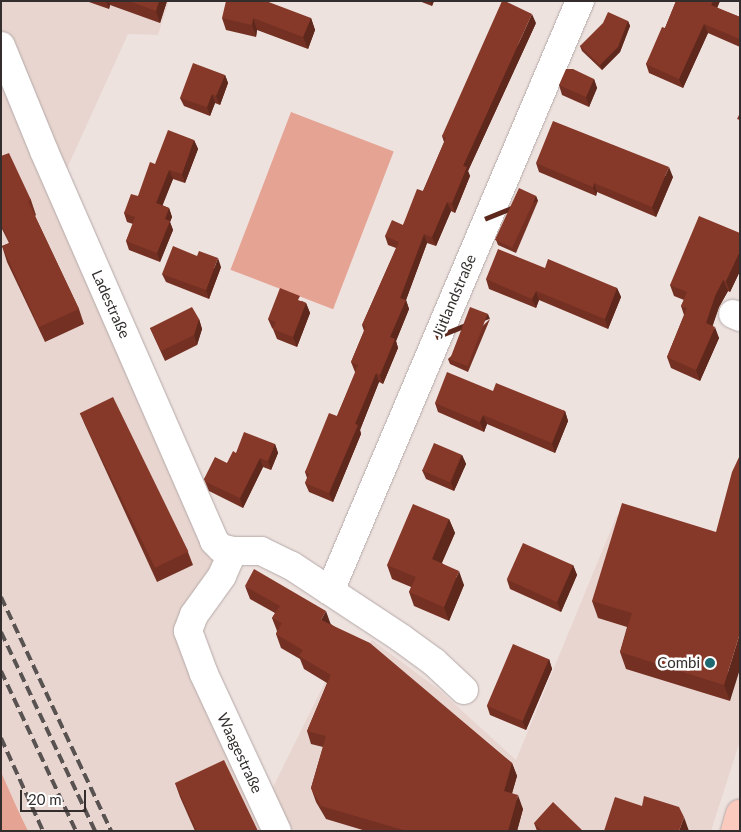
<!DOCTYPE html>
<meta charset="utf-8">
<style>
body{margin:0}
#map{position:relative;width:741px;height:832px;overflow:hidden;background:#eee2df;font-family:Lato,sans-serif}
div>[style]{position:absolute}
[style*='--x']{left:calc(var(--x)*1px);top:calc(var(--y)*1px);width:calc(var(--w)*1px);rotate:calc(var(--a)*1deg)}
.built>*{inset:0;background:#e8d5d0}
.green>*{inset:0;background:#e5a394;transform-origin:0 0}
.roads{filter:drop-shadow(0 0 1px #b4a9a7) drop-shadow(0 0 1px #b4a9a7)}
.minor>*{height:28px;margin:-14px;padding:0 14px;transform-origin:14px;border-radius:14px;background:#fff}
.major>*{height:28px;margin:-14px;padding:0 14px;transform-origin:14px;border-radius:14px;background:#fbcabf}
.rail>*{height:4px;margin-top:-2px;transform-origin:0;background:repeating-linear-gradient(90deg,#585251 0 10px,transparent 0 15px)}
.wall>*{inset:0;background:#743123}
.shaded-wall>*{inset:0;background:#5e281d;transform-origin:0 0}
.building>*{inset:0;background:#873929;transform-origin:0 0}
.dots>*{width:14px;height:14px;translate:-50% -50%;box-sizing:border-box;border:2px solid #fff;border-radius:50%}
span{translate:-50% -50%;white-space:nowrap;text-align:center;line-height:1.15;-webkit-text-stroke:5px #fff;paint-order:stroke}
.street-label{font-size:15px;color:#332e2d}
.poi-label{font-size:15px;color:#332e2d}
.right{translate:-100% -50%;text-align:right}
.frame{position:absolute;inset:0;border:2px solid #332e2d;pointer-events:none}
.scale{position:absolute;left:20px;top:790px;width:66px;height:22px;box-sizing:border-box;border:2px solid #332e2d;border-top:0;padding-left:6px;font-size:15px;line-height:18px;white-space:nowrap;color:#332e2d;-webkit-text-stroke:4px #fff;paint-order:stroke}
</style>
<div id="map">
<div class="built">
<div style="clip-path:polygon(1px 1px,169px 1px,158px 35px,128px 34px,64px 175px,236px 578px,204px 626px,204px 640px,271px 791px,336px 660px,355px 671px,372px 640px,437px 688px,516px 760px,617px 515px,740px 552px,740px 741px,711px 831px,28px 831px,1px 772px)"></div>
</div>
<div class="green">
<div style="left:291px;top:112px;width:110px;height:169px;rotate:21deg"></div>
<div style="clip-path:polygon(1px 772px,18px 810px,28px 831px,1px 831px)"></div>
</div>
<div class="roads">
<div class="minor">
<div style="--x:1;--y:46;--w:113;--a:67.7"></div>
<div style="--x:44;--y:151;--w:425;--a:66.4"></div>
<div style="--x:214;--y:541;--w:10;--a:45"></div>
<div style="--x:221;--y:548;--w:12;--a:14"></div>
<div style="--x:233;--y:551;--w:28;--a:0"></div>
<div style="--x:261;--y:551;--w:34;--a:26"></div>
<div style="--x:292;--y:566;--w:131;--a:33.4"></div>
<div style="--x:401;--y:638;--w:41;--a:36"></div>
<div style="--x:434;--y:662;--w:41;--a:43"></div>
<div style="--x:733;--y:314;--w:8;--a:23"></div>
<div style="--x:233;--y:551;--w:27;--a:114"></div>
<div style="--x:222;--y:576;--w:48;--a:125.7"></div>
<div style="--x:194;--y:615;--w:17;--a:111"></div>
<div style="--x:188;--y:631;--w:46;--a:69.6"></div>
<div style="--x:204;--y:674;--w:173;--a:65.1"></div>
<div style="--x:330;--y:591;--w:641;--a:-67.04"></div>
</div>
<div class="major">
<div style="--x:735;--y:831;--w:18;--a:-74"></div>
</div>
</div>
<div class="rail">
<div style="--x:1;--y:597;--w:259;--a:64.8"></div>
<div style="--x:1;--y:632;--w:220;--a:64.7"></div>
<div style="--x:1;--y:671;--w:177;--a:64.9"></div>
<div style="--x:1;--y:738;--w:102;--a:65.7"></div>
</div>
<div class="wall">
<div style="clip-path:polygon(86px 1px,167px 1px,160px 23px,110px 5px,109px 9px)"></div>
<div style="clip-path:polygon(419px 1px,434px 1px,432px 6px)"></div>
<div style="clip-path:polygon(676px 1px,720px 1px,717px 8px,740px 17px,740px 47px,708px 33px,683px 88px,649px 73px,646px 64px,665px 28px)"></div>
<div style="clip-path:polygon(222px 18px,311px 18px,315px 30px,308px 49px,257px 30px,256px 37px,226px 30px)"></div>
<div style="clip-path:polygon(628px 21px,630px 26px,620px 52px,602px 70px,582px 51px,580px 46px)"></div>
<div style="clip-path:polygon(536px 23px,468px 171px,470px 176px,455px 213px,451px 211px,436px 246px,427px 243px,406px 300px,409px 309px,396px 341px,398px 348px,383px 384px,379px 382px,360px 430px,361px 434px,333px 502px,309px 492px,305px 483px,307px 478px,305px 472px,337px 416px,356px 372px,355px 372px,351px 362px,364px 331px,362px 325px,396px 248px,388px 245px,385px 236px,403px 225px,423px 191px,444px 142px,442px 136px)"></div>
<div style="clip-path:polygon(225px 75px,228px 83px,220px 105px,215px 103px,210px 116px,184px 106px,180px 98px)"></div>
<div style="clip-path:polygon(594px 79px,597px 88px,589px 107px,562px 95px,559px 85px)"></div>
<div style="clip-path:polygon(194px 140px,198px 149px,185px 183px,173px 179px,162px 205px,169px 208px,172px 217px,170px 222px,173px 230px,160px 262px,129px 250px,126px 241px,133px 224px,127px 222px,124px 213px,138px 196px)"></div>
<div style="clip-path:polygon(1px 156px,31px 200px,36px 215px,35px 216px,79px 309px,84px 324px,45px 342px,7px 262px,2px 246px,9px 243px,1px 227px)"></div>
<div style="clip-path:polygon(536px 163px,673px 177px,656px 217px,597px 192px,596px 196px,539px 172px)"></div>
<div style="clip-path:polygon(536px 196px,538px 201px,516px 253px,498px 245px,496px 240px)"></div>
<div style="clip-path:polygon(740px 233px,740px 271px,730px 292px,728px 291px,719px 307px,712px 326px,719px 338px,700px 381px,671px 368px,667px 357px,684px 315px,681px 306px,684px 300px,674px 296px,670px 285px)"></div>
<div style="clip-path:polygon(221px 267px,209px 299px,166px 282px,162px 274px)"></div>
<div style="clip-path:polygon(545px 268px,617px 288px,621px 297px,608px 329px,539px 300px,536px 308px,489px 289px,486px 279px)"></div>
<div style="clip-path:polygon(302px 301px,306px 303px,310px 313px,297px 347px,277px 339px,273px 329px,272px 328px,268px 319px)"></div>
<div style="clip-path:polygon(199px 319px,202px 329px,197px 345px,165px 361px,154px 337px,150px 328px)"></div>
<div style="clip-path:polygon(490px 319px,468px 372px,450px 364px,448px 359px)"></div>
<div style="clip-path:polygon(493px 391px,565px 411px,568px 421px,555px 453px,487px 424px,484px 432px,438px 412px,435px 403px)"></div>
<div style="clip-path:polygon(80px 413px,188px 552px,193px 565px,157px 582px,85px 425px)"></div>
<div style="clip-path:polygon(275px 444px,278px 453px,271px 470px,263px 467px,243px 508px,209px 491px,204px 479px,227px 463px,236px 453px)"></div>
<div style="clip-path:polygon(462px 455px,466px 464px,454px 491px,426px 479px,422px 470px)"></div>
<div style="clip-path:polygon(449px 519px,455px 533px,442px 563px,464px 585px,449px 621px,414px 606px,409px 592px,411px 587px,392px 579px,387px 565px)"></div>
<div style="clip-path:polygon(716px 532px,730px 701px,626px 669px,620px 652px,627px 627px,598px 618px,592px 601px)"></div>
<div style="clip-path:polygon(573px 565px,577px 575px,561px 612px,510px 589px,507px 580px)"></div>
<div style="clip-path:polygon(245px 586px,331px 624px,512px 763px,517px 776px,512px 793px,523px 809px,517px 831px,366px 831px,326px 819px,316px 802px,311px 788px,323px 747px,311px 744px,307px 731px,327px 683px,304px 669px,300px 659px,281px 648px,276px 634px,277px 631px,272px 618px,275px 613px,250px 599px)"></div>
<div style="clip-path:polygon(549px 659px,552px 669px,526px 730px,490px 715px,487px 706px)"></div>
<div style="clip-path:polygon(175px 783px,258px 831px,195px 831px,180px 797px)"></div>
<div style="clip-path:polygon(534px 823px,583px 831px,537px 831px)"></div>
</div>
<div class="shaded-wall">
<div style="clip-path:polygon(106px 1px,109px 1px,110px 5px,109px 9px)"></div>
<div style="clip-path:polygon(159px 1px,167px 1px,160px 23px,156px 11px)"></div>
<div style="clip-path:polygon(430px 1px,434px 1px,432px 6px)"></div>
<div style="clip-path:polygon(713px 1px,720px 1px,714px 15px,711px 5px)"></div>
<div style="clip-path:polygon(532px 14px,536px 23px,468px 171px,470px 176px,455px 213px,452px 203px,463px 166px)"></div>
<div style="clip-path:polygon(253px 18px,257px 30px,256px 37px,252px 25px)"></div>
<div style="clip-path:polygon(311px 18px,315px 30px,308px 49px,303px 37px)"></div>
<div style="clip-path:polygon(628px 21px,630px 26px,620px 52px,602px 70px,600px 65px)"></div>
<div style="clip-path:polygon(704px 24px,708px 33px,683px 88px,679px 79px)"></div>
<div style="clip-path:polygon(225px 75px,228px 83px,220px 105px,216px 96px)"></div>
<div style="clip-path:polygon(594px 79px,597px 88px,589px 107px,586px 97px)"></div>
<div style="clip-path:polygon(212px 94px,215px 103px,210px 116px,207px 107px)"></div>
<div style="clip-path:polygon(194px 140px,198px 149px,185px 183px,182px 174px)"></div>
<div style="clip-path:polygon(669px 167px,673px 177px,656px 217px,652px 207px)"></div>
<div style="clip-path:polygon(169px 170px,173px 179px,160px 212px,156px 203px)"></div>
<div style="clip-path:polygon(594px 183px,597px 192px,596px 196px,593px 187px)"></div>
<div style="left:536px;top:196px;width:5px;height:56px;rotate:68deg"></div>
<div style="clip-path:polygon(447px 202px,451px 211px,436px 246px,432px 237px)"></div>
<div style="clip-path:polygon(169px 208px,172px 217px,170px 222px,173px 230px,160px 262px,157px 253px,165px 219px)"></div>
<div style="clip-path:polygon(424px 234px,427px 243px,406px 300px,409px 309px,396px 341px,398px 348px,383px 384px,380px 375px,400px 298px)"></div>
<div style="clip-path:polygon(740px 251px,740px 271px,730px 292px,726px 281px)"></div>
<div style="clip-path:polygon(218px 258px,221px 267px,209px 299px,206px 290px)"></div>
<div style="clip-path:polygon(723px 280px,728px 291px,719px 307px,710px 334px,706px 323px,715px 296px)"></div>
<div style="clip-path:polygon(617px 288px,621px 297px,608px 329px,605px 319px)"></div>
<div style="clip-path:polygon(536px 291px,539px 300px,536px 308px,532px 299px)"></div>
<div style="clip-path:polygon(306px 303px,310px 313px,297px 347px,293px 337px)"></div>
<div style="left:488px;top:314px;width:5px;height:57px;rotate:68deg"></div>
<div style="clip-path:polygon(199px 319px,202px 329px,197px 345px,194px 335px)"></div>
<div style="clip-path:polygon(715px 327px,719px 338px,700px 381px,696px 370px)"></div>
<div style="clip-path:polygon(376px 373px,379px 382px,360px 430px,361px 434px,333px 502px,329px 493px,355px 424px)"></div>
<div style="clip-path:polygon(565px 411px,568px 421px,555px 453px,552px 443px)"></div>
<div style="clip-path:polygon(483px 415px,487px 424px,484px 432px,480px 422px)"></div>
<div style="clip-path:polygon(275px 444px,278px 453px,271px 470px,268px 461px)"></div>
<div style="clip-path:polygon(462px 455px,466px 464px,454px 491px,451px 482px)"></div>
<div style="clip-path:polygon(260px 458px,263px 467px,243px 508px,240px 498px)"></div>
<div style="clip-path:polygon(449px 519px,455px 533px,437px 573px,432px 559px)"></div>
<div style="clip-path:polygon(573px 565px,577px 575px,561px 612px,557px 602px)"></div>
<div style="clip-path:polygon(459px 571px,464px 585px,449px 621px,444px 607px)"></div>
<div style="clip-path:polygon(326px 611px,331px 625px,321px 620px)"></div>
<div style="clip-path:polygon(740px 633px,740px 669px,730px 701px,724px 685px)"></div>
<div style="clip-path:polygon(549px 659px,552px 669px,526px 730px,522px 720px)"></div>
<div style="clip-path:polygon(512px 763px,517px 776px,509px 804px,504px 791px)"></div>
<div style="clip-path:polygon(518px 795px,523px 809px,517px 831px,508px 831px)"></div>
<div style="clip-path:polygon(684px 817px,689px 831px,679px 831px)"></div>
</div>
<div class="building">
<div style="clip-path:polygon(129px 1px,159px 1px,156px 11px)"></div>
<div style="clip-path:polygon(226px 1px,266px 1px,311px 18px,303px 37px,253px 18px,252px 25px,222px 18px)"></div>
<div style="clip-path:polygon(502px 1px,505px 1px,532px 14px,463px 166px,467px 167px,452px 203px,447px 202px,432px 237px,424px 234px,400px 298px,406px 300px,390px 337px,395px 339px,380px 375px,376px 373px,355px 424px,358px 425px,329px 493px,305px 483px,309px 474px,305px 472px,329px 413px,337px 416px,358px 365px,351px 362px,366px 326px,362px 325px,399px 242px,385px 236px,392px 220px,403px 225px,417px 189px,423px 191px,446px 138px,442px 136px)"></div>
<div style="clip-path:polygon(676px 1px,713px 1px,711px 5px,740px 17px,740px 39px,704px 24px,679px 79px,646px 64px,662px 27px,665px 28px)"></div>
<div style="clip-path:polygon(608px 12px,628px 21px,618px 47px,600px 65px,580px 46px,603px 23px)"></div>
<div style="clip-path:polygon(193px 63px,225px 75px,216px 96px,212px 94px,207px 107px,180px 98px)"></div>
<div style="clip-path:polygon(566px 69px,573px 69px,594px 79px,586px 97px,559px 85px)"></div>
<div style="clip-path:polygon(740px 113px,740px 120px,737px 119px)"></div>
<div style="clip-path:polygon(553px 121px,669px 167px,652px 207px,594px 183px,593px 187px,536px 163px)"></div>
<div style="clip-path:polygon(168px 130px,194px 140px,182px 174px,169px 170px,156px 203px,169px 208px,165px 219px,170px 221px,157px 253px,126px 241px,135px 217px,124px 213px,131px 194px,138px 196px,150px 162px,155px 164px)"></div>
<div style="clip-path:polygon(9px 153px,31px 200px,28px 201px,79px 309px,39px 327px,2px 246px,10px 243px,1px 224px,1px 156px)"></div>
<div style="left:519px;top:188px;width:19px;height:57px;rotate:25deg"></div>
<div style="clip-path:polygon(699px 216px,740px 233px,740px 251px,726px 281px,723px 280px,715px 296px,706px 323px,715px 327px,696px 370px,667px 357px,687px 308px,681px 306px,687px 292px,670px 285px)"></div>
<div style="clip-path:polygon(173px 246px,197px 256px,199px 251px,218px 258px,206px 290px,162px 274px)"></div>
<div style="clip-path:polygon(498px 249px,545px 268px,548px 259px,617px 288px,605px 319px,536px 291px,532px 299px,486px 279px)"></div>
<div style="clip-path:polygon(280px 288px,300px 296px,298px 300px,306px 303px,293px 337px,273px 329px,276px 322px,268px 319px)"></div>
<div style="clip-path:polygon(192px 307px,199px 319px,194px 335px,161px 351px,150px 328px)"></div>
<div style="left:470px;top:307px;width:19px;height:56px;rotate:21deg"></div>
<div style="clip-path:polygon(447px 372px,493px 391px,496px 383px,565px 411px,552px 443px,483px 415px,480px 422px,435px 403px)"></div>
<div style="left:113px;top:397px;width:172px;height:37px;rotate:64deg"></div>
<div style="clip-path:polygon(244px 432px,275px 444px,268px 461px,260px 458px,240px 498px,206px 482px,204px 479px,215px 457px,227px 463px,233px 451px,236px 453px)"></div>
<div style="left:434px;top:443px;width:30px;height:30px;rotate:23deg"></div>
<div style="clip-path:polygon(740px 455px,740px 633px,724px 685px,620px 652px,632px 613px,592px 601px,622px 503px,716px 532px,732px 472px)"></div>
<div style="clip-path:polygon(413px 504px,449px 519px,432px 559px,459px 571px,444px 607px,409px 592px,416px 577px,387px 565px)"></div>
<div style="left:523px;top:543px;width:55px;height:40px;rotate:24deg"></div>
<div style="clip-path:polygon(254px 569px,326px 611px,321px 620px,370px 643px,512px 763px,504px 791px,518px 795px,508px 831px,407px 831px,321px 806px,311px 788px,326px 736px,307px 731px,331px 675px,299px 656px,303px 650px,276px 634px,282px 623px,272px 618px,280px 606px,245px 586px)"></div>
<div style="left:513px;top:644px;width:39px;height:67px;rotate:23deg"></div>
<div style="clip-path:polygon(224px 760px,258px 831px,197px 831px,175px 783px)"></div>
<div style="clip-path:polygon(644px 796px,679px 807px,684px 817px,679px 831px,604px 831px,615px 797px,642px 806px)"></div>
<div style="clip-path:polygon(553px 802px,583px 831px,542px 831px,534px 823px)"></div>
</div>
<div class="dots">
<div style="left:710px;top:663px;background:#1e6972"></div>
</div>
<div class="street-label">
<span style="left:454px;top:296px;rotate:-67deg">Jütlandstraße</span>
<span style="left:111px;top:304px;rotate:66deg">Ladestraße</span>
<span style="left:240px;top:753px;rotate:65deg">Waagestraße</span>
</div>
<div class="poi-label">
<span class="right" style="left:700px;top:663px">Combi</span>
</div>
<div class="frame"></div>
<div class="scale">20 m</div>
</div>
